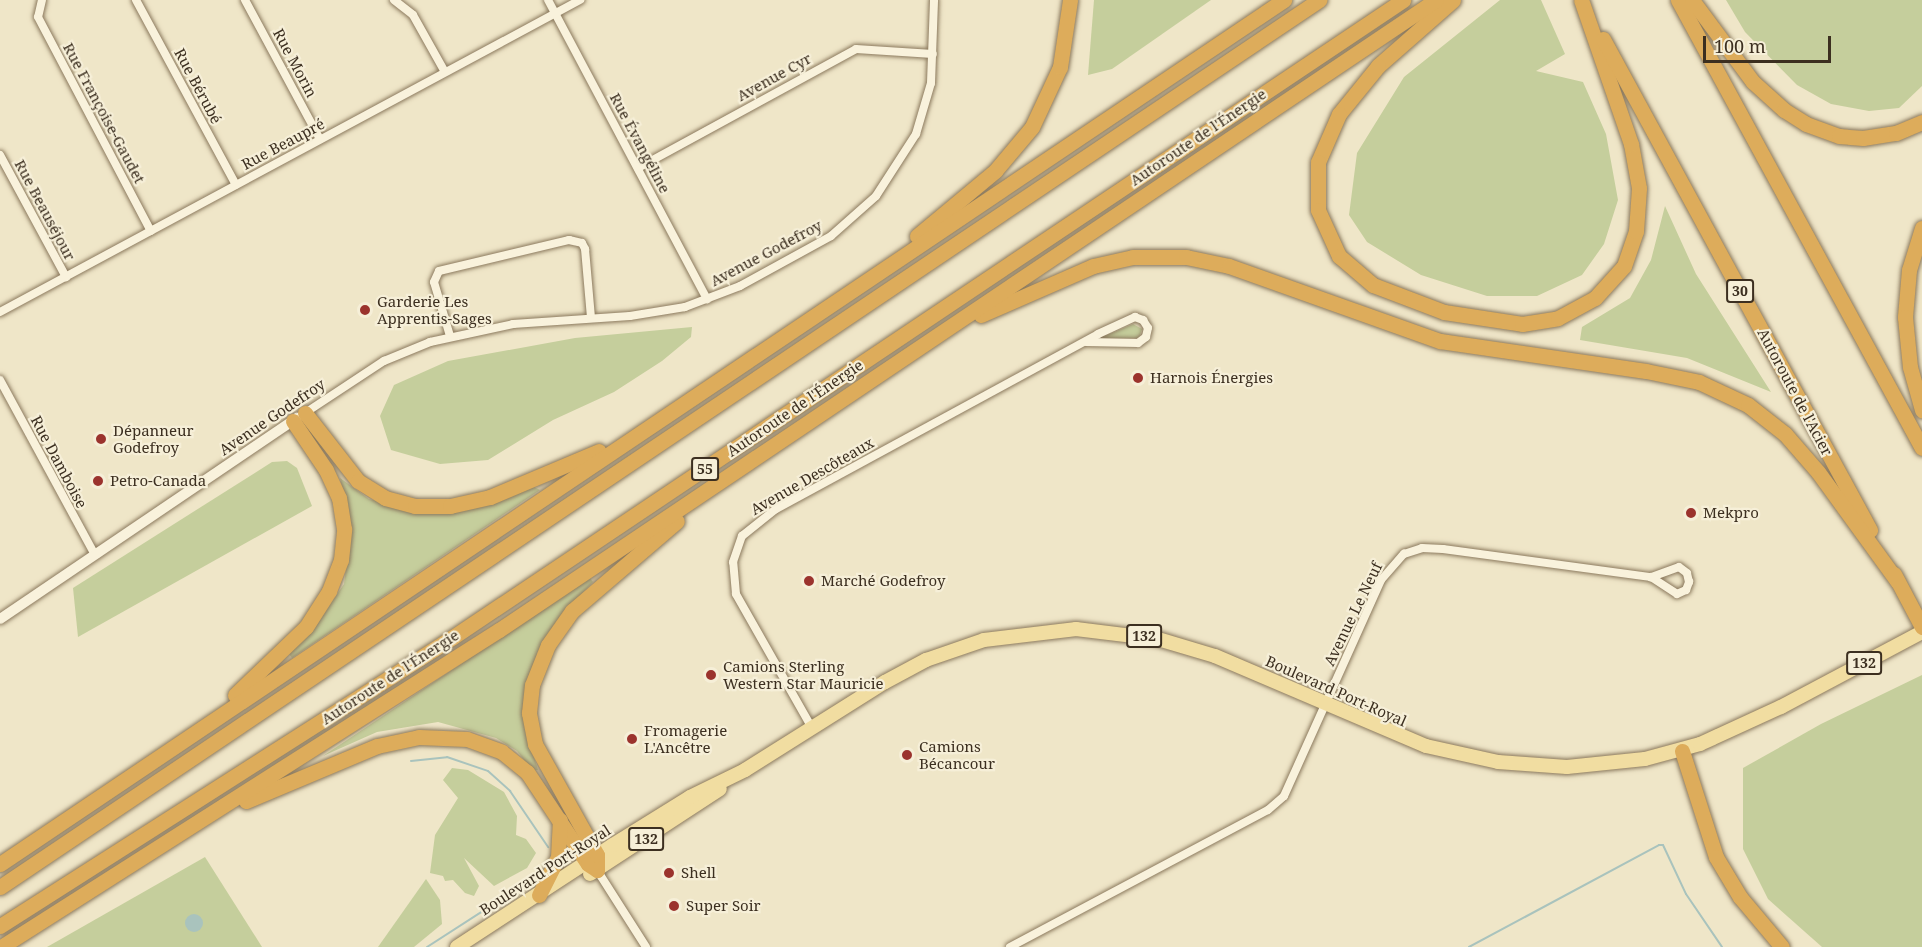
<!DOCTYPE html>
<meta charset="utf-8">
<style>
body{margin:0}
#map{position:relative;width:1922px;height:947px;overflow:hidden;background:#efe6c8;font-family:"Noto Serif",serif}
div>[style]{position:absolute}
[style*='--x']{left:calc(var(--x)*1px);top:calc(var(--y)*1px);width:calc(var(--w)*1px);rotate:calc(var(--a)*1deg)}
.green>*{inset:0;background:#c5ce9c}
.water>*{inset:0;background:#a9c3bd}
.round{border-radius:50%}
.stream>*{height:2px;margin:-1px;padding:0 1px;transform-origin:1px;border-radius:1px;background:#a9c3bd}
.roads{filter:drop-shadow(0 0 2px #8b795d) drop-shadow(0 0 2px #8b795d)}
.minor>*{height:8px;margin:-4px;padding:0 4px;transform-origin:4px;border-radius:4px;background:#f9f2dc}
.tertiary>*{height:10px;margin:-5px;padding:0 5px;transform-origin:5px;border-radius:5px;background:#f9f2dc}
.primary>*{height:14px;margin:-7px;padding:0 7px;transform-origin:7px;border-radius:7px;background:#f1dda1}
.motorway>*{height:15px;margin:-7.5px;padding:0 7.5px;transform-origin:7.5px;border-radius:7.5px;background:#ddac5b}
.dots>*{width:16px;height:16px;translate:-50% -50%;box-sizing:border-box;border:3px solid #f6efd8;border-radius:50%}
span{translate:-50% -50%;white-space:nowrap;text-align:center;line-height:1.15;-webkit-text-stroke:4.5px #f6efd8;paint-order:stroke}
.shield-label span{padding:2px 4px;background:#f6efd8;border:2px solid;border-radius:4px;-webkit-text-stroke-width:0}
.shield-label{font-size:14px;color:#3c2f20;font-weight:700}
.street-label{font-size:15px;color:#3c2f20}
.poi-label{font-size:15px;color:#3c2f20}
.left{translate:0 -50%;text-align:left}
.scale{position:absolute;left:1703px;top:36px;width:128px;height:27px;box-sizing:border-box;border:3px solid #3c2f20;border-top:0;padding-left:8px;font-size:18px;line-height:21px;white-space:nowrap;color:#3c2f20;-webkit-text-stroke:4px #f6efd8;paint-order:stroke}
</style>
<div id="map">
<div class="green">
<div style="clip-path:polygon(1094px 0,1211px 0,1112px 69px,1088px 75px)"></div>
<div style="clip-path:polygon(1500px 0,1541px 0,1565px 54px,1536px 71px,1583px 82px,1606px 134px,1618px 200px,1604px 244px,1582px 275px,1537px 296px,1487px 296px,1421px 275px,1367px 242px,1349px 215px,1357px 153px,1404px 77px)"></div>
<div style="clip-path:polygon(1726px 0,1922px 0,1922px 86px,1899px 108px,1869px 111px,1831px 104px,1797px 85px,1745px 32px)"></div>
<div style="clip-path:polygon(1665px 206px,1696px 274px,1771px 392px,1687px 358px,1580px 340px,1582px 327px,1630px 298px,1651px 260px)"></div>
<div style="clip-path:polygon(1133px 324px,1142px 329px,1139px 338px,1100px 338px)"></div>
<div style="clip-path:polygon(692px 327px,691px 337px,662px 361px,614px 392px,553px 420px,488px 460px,440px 464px,391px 450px,380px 416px,394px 385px,448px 361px,575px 338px)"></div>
<div style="clip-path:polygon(287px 461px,297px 468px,312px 506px,78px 637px,73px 588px,272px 462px)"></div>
<div style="clip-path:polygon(340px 478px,369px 499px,423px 513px,476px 508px,534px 487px,540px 490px,292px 658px,289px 654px,313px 630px,344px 584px,351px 530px)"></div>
<div style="clip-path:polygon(590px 578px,593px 582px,570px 606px,537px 653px,531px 747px,538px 770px,532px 770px,517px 751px,496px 738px,438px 722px,377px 732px,323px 756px)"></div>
<div style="clip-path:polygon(1922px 675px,1922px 947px,1822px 947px,1768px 899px,1743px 849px,1743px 768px,1821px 724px)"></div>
<div style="clip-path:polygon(452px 768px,468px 770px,504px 792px,517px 816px,516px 835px,526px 839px,536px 853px,527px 868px,494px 886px,464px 858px,479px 886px,474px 896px,465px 893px,453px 880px,445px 881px,443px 876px,430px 873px,435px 835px,458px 798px,443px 780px)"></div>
<div style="clip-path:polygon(205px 857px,262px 947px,47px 947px)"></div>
<div style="clip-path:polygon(426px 879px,440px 900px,442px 924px,414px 947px,378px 947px)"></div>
</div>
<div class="water">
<div class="round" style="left:185px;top:914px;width:18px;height:18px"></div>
</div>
<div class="stream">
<div style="--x:411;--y:761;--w:36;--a:-6"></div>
<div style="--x:447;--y:757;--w:43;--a:18.9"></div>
<div style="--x:488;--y:771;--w:30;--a:42"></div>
<div style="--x:510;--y:791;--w:68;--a:55.8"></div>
<div style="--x:427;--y:947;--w:124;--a:-32.8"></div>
<div style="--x:1469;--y:947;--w:216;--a:-28.2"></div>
<div style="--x:1659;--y:845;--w:4;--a:0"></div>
<div style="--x:1663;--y:845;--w:54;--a:64.9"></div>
<div style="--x:1686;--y:894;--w:64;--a:55.8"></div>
</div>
<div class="roads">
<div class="minor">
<div style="--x:42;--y:0;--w:17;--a:103"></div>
<div style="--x:38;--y:17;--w:242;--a:62.2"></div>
<div style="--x:136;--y:0;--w:210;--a:61.6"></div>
<div style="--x:245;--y:0;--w:158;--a:61.7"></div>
<div style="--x:394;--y:0;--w:24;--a:38"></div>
<div style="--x:413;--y:15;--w:65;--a:60.7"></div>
<div style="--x:548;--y:0;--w:339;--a:62"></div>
<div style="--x:0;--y:155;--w:139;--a:61.6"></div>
<div style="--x:638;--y:168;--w:248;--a:-28.6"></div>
<div style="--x:856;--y:49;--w:77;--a:3.7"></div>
<div style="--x:0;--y:312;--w:659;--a:-28.28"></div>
<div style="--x:450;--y:336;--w:56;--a:-106.5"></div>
<div style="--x:434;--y:282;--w:12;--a:-66"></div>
<div style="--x:439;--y:271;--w:134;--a:-13.4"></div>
<div style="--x:569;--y:240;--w:13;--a:13"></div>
<div style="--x:582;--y:243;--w:7;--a:63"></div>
<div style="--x:585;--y:249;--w:69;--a:85"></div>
<div style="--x:0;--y:380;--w:199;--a:61.5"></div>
<div style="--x:305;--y:413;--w:95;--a:-33.4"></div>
<div style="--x:384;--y:361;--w:50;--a:-22.4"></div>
<div style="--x:430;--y:342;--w:85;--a:-12.2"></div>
<div style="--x:513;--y:324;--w:117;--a:-3.9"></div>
<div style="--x:630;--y:316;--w:56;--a:-9.3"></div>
<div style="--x:685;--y:307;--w:59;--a:-20.9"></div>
<div style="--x:740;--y:286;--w:104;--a:-28.8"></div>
<div style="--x:831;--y:236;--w:60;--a:-41.6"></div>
<div style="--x:876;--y:196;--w:74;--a:-57.2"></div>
<div style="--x:916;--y:134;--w:53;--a:-73.6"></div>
<div style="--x:931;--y:83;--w:83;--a:-87.9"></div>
<div style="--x:812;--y:728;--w:154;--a:-119.6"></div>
<div style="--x:736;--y:594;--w:32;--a:-95"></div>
<div style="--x:733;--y:562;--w:28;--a:-71"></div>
<div style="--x:742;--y:536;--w:43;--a:-38.5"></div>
<div style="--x:776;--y:509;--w:366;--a:-28.5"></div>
<div style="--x:1098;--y:334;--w:41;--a:-24.7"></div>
<div style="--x:1135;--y:317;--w:9;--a:21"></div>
<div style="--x:1143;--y:320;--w:9;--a:58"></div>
<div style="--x:1148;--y:328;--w:9;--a:103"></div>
<div style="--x:1146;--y:337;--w:10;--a:143"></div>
<div style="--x:1138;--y:343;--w:52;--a:-178.9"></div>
<div style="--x:597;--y:870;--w:91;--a:57.5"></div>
<div style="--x:1010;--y:947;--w:292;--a:-28"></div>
<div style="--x:1268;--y:810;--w:21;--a:-41"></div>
<div style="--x:1284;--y:796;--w:237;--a:-65.8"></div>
<div style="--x:1381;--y:580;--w:35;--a:-49"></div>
<div style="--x:1404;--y:554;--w:19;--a:-18"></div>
<div style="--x:1422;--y:548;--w:21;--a:3"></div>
<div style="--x:1443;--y:549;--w:210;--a:7.7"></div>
<div style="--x:1651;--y:577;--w:31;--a:33"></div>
<div style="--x:1677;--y:594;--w:10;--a:-24"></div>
<div style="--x:1686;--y:590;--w:9;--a:-69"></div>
<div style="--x:1689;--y:582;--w:9;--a:-103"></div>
<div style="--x:1687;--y:573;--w:10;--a:-143"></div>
<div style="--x:1679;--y:567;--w:30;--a:160"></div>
</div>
<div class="tertiary">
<div style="--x:0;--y:619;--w:359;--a:-34.1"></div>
</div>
<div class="primary">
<div style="--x:590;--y:874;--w:155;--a:-33.2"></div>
<div style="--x:457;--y:947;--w:186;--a:-33.2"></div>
<div style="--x:613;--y:845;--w:91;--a:-31.9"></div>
<div style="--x:690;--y:797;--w:61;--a:-26.1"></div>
<div style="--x:745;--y:770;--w:165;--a:-32.2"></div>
<div style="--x:885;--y:682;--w:47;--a:-28.2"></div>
<div style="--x:926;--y:660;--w:61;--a:-19"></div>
<div style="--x:984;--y:640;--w:93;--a:-6.8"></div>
<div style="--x:1076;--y:629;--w:83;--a:7"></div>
<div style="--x:1158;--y:639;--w:59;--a:16.6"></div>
<div style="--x:1215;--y:656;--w:229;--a:23.1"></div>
<div style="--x:1426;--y:746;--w:74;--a:12.5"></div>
<div style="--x:1498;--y:762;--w:69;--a:4.1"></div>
<div style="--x:1567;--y:767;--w:78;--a:-5.9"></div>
<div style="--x:1645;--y:759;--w:57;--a:-15.3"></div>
<div style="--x:1700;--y:744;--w:89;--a:-24.6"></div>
<div style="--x:1781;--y:707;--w:160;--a:-28"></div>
</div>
<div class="motorway">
<div style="--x:1453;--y:0;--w:100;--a:138.7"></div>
<div style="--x:1378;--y:66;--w:62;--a:129.1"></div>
<div style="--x:1339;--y:114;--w:52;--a:113.6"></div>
<div style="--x:1318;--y:162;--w:48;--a:90"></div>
<div style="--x:1318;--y:210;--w:51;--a:65.5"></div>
<div style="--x:1339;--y:256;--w:45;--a:40.5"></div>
<div style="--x:1373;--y:285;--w:76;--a:20.8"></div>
<div style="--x:1444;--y:312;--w:79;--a:8.7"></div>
<div style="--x:1522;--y:324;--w:36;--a:-9"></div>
<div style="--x:1558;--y:318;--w:42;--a:-28.4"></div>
<div style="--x:1595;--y:298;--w:43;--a:-47.8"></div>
<div style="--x:1624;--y:266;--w:37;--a:-71"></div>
<div style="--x:1636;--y:231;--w:43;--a:-86"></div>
<div style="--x:1639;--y:188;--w:45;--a:-100.3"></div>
<div style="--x:1631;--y:144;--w:152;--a:-109.1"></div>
<div style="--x:1678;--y:0;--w:510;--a:61.43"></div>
<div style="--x:1692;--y:0;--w:102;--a:53.4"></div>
<div style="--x:1753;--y:82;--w:42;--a:42.1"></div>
<div style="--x:1784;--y:110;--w:26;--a:32"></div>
<div style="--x:1806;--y:124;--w:35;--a:20"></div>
<div style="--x:1839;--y:136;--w:24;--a:5"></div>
<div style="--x:1863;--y:138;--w:33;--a:-9"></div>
<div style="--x:1896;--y:133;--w:28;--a:-23"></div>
<div style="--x:1603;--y:39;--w:559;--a:61.46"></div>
<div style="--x:1922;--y:228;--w:44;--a:107.2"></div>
<div style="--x:1909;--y:270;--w:47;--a:94.9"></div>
<div style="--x:1905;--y:317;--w:50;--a:84.3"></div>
<div style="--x:1910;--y:367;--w:45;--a:74.4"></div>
<div style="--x:917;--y:236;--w:102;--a:-39.8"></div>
<div style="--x:995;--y:171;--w:57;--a:-49.9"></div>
<div style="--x:1032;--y:127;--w:66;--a:-65"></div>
<div style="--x:1060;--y:67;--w:68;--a:-81.5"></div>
<div style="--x:981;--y:315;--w:122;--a:-23.6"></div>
<div style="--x:1093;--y:266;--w:41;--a:-12.7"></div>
<div style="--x:1133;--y:257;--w:53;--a:0"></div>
<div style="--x:1186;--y:257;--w:44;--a:11.8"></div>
<div style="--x:1229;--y:266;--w:224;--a:19.6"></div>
<div style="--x:1440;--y:341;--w:208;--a:8.3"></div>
<div style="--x:1646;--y:371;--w:54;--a:11.7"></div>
<div style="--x:1699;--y:382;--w:54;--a:25.1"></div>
<div style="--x:1748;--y:405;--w:47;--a:38.1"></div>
<div style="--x:1785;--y:434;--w:50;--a:49"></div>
<div style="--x:1818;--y:472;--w:136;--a:54"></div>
<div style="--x:305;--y:413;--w:86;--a:52.1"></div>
<div style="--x:358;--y:481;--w:32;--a:32"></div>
<div style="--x:385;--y:498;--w:31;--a:15"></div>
<div style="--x:415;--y:506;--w:35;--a:0"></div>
<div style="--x:450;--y:506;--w:41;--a:-12.7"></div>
<div style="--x:490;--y:497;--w:118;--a:-22.9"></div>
<div style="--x:1894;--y:574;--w:60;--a:62.2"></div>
<div style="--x:235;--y:695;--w:98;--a:-43.8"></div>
<div style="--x:306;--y:627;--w:43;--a:-57.4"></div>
<div style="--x:329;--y:591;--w:33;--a:-69"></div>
<div style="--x:341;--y:560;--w:31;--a:-84"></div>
<div style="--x:344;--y:529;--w:31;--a:-99"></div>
<div style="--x:339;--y:498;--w:31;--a:-115"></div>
<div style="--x:326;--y:470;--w:59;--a:-124"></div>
<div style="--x:1682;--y:751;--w:111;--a:72.2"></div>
<div style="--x:1716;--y:857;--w:47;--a:59"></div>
<div style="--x:1740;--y:897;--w:65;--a:50"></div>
<div style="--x:246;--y:801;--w:142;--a:-22.8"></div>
<div style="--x:377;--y:746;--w:43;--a:-12.1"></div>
<div style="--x:419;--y:737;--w:48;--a:2.4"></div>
<div style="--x:467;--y:739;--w:37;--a:20"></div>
<div style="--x:502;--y:752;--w:32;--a:39"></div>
<div style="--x:527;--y:772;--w:110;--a:56.5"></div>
<div style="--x:588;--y:864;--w:11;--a:34"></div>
<div style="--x:0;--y:864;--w:1548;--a:-33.94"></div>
<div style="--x:597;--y:870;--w:15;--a:-90"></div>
<div style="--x:597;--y:855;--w:127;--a:-119.2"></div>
<div style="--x:535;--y:744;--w:32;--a:-101"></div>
<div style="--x:529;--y:713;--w:28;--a:-84"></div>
<div style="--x:532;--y:685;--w:43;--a:-68.2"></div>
<div style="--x:548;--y:645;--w:42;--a:-54.8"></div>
<div style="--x:572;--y:611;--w:138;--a:-40.6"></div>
<div style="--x:0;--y:887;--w:1590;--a:-33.92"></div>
<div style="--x:539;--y:895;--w:42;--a:-63.4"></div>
<div style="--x:558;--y:857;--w:37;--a:-87"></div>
<div style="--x:0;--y:926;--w:537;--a:-32.54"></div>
<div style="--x:453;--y:637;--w:1144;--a:-33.84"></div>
<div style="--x:1;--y:947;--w:590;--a:-32.48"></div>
<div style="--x:499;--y:630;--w:1129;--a:-33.92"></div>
</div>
</div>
<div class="dots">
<div style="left:365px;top:310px;background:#9b332d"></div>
<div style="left:1138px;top:378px;background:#9b332d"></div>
<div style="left:101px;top:439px;background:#9b332d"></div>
<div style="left:98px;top:481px;background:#9b332d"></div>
<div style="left:1691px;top:513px;background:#9b332d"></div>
<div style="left:809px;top:581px;background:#9b332d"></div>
<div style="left:711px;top:675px;background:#9b332d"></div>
<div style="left:632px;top:739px;background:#9b332d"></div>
<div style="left:907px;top:755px;background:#9b332d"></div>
<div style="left:669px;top:873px;background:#9b332d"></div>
<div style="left:674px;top:906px;background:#9b332d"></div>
</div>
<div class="shield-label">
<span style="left:1740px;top:291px">30</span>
<span style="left:705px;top:469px">55</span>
<span style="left:1144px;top:636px">132</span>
<span style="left:1864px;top:663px">132</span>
<span style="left:646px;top:839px">132</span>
</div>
<div class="street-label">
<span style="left:295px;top:63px;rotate:62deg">Rue Morin</span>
<span style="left:774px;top:77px;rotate:-29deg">Avenue Cyr</span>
<span style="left:198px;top:86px;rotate:62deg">Rue Bérubé</span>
<span style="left:104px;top:113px;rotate:62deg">Rue Françoise-Gaudet</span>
<span style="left:1198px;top:137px;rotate:-34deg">Autoroute de l'Énergie</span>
<span style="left:640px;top:143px;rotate:62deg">Rue Évangéline</span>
<span style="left:283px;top:144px;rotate:-28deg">Rue Beaupré</span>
<span style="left:45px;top:210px;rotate:62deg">Rue Beauséjour</span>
<span style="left:766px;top:253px;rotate:-28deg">Avenue Godefroy</span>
<span style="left:1795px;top:392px;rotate:62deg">Autoroute de l'Acier</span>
<span style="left:795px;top:408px;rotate:-34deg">Autoroute de l'Énergie</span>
<span style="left:272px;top:417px;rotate:-34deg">Avenue Godefroy</span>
<span style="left:59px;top:462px;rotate:62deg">Rue Damboise</span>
<span style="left:812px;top:476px;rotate:-30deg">Avenue Descôteaux</span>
<span style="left:1353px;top:614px;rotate:-64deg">Avenue Le Neuf</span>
<span style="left:390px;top:677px;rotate:-33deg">Autoroute de l'Énergie</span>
<span style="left:1336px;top:691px;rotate:24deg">Boulevard Port-Royal</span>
<span style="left:545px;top:870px;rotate:-33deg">Boulevard Port-Royal</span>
</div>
<div class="poi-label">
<span class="left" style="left:377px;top:310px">Garderie Les<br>Apprentis-Sages</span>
<span class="left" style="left:1150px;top:378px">Harnois Énergies</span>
<span class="left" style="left:113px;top:439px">Dépanneur<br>Godefroy</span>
<span class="left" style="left:110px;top:481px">Petro-Canada</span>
<span class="left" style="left:1703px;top:513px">Mekpro</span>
<span class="left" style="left:821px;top:581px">Marché Godefroy</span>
<span class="left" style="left:723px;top:675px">Camions Sterling<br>Western Star Mauricie</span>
<span class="left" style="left:644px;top:739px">Fromagerie<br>L'Ancêtre</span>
<span class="left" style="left:919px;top:755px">Camions<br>Bécancour</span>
<span class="left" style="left:681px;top:873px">Shell</span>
<span class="left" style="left:686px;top:906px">Super Soir</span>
</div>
<div class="scale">100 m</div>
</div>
